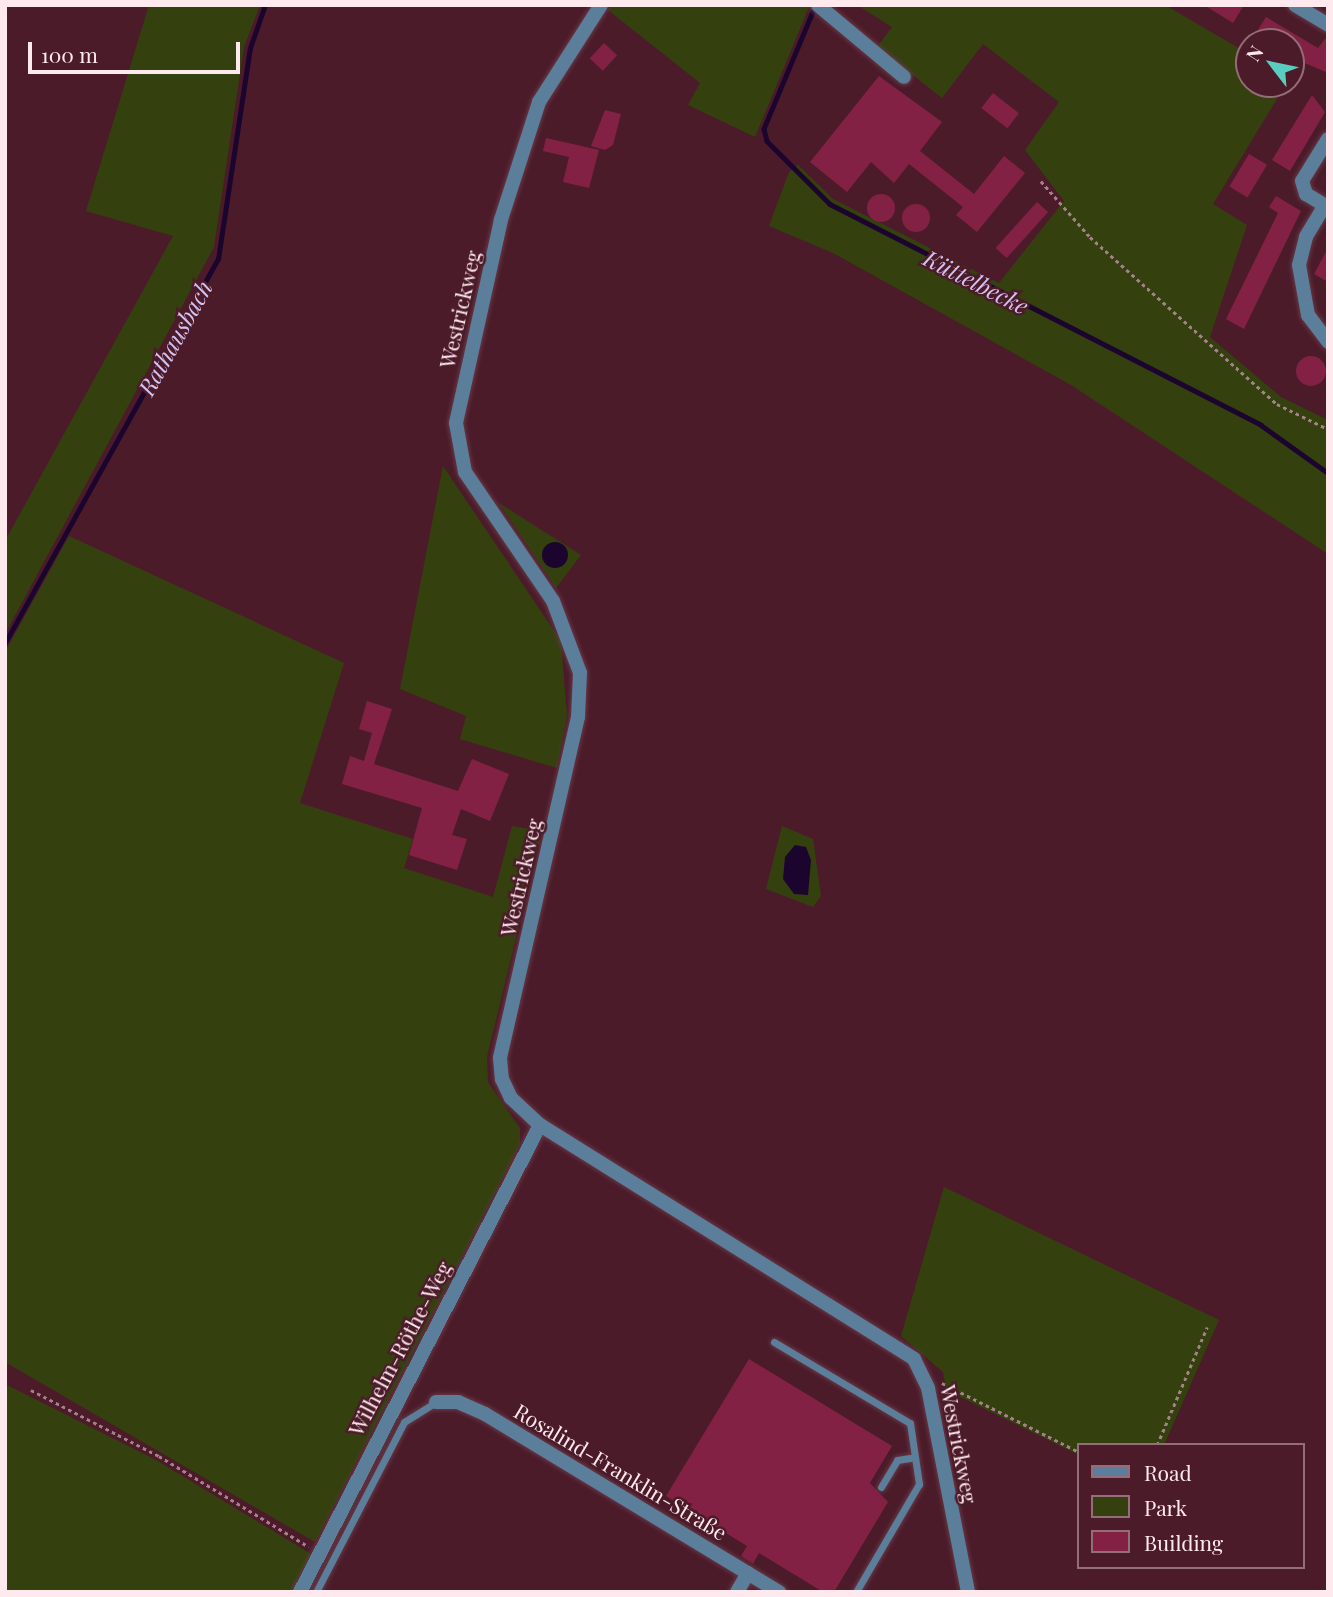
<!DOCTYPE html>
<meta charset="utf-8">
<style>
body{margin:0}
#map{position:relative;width:1333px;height:1597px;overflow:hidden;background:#4c1b2a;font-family:"Playfair Display",serif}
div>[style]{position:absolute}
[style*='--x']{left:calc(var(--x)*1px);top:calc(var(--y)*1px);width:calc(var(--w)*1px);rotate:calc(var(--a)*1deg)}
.green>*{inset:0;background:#34410e}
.water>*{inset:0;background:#1b052f}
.round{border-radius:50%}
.stream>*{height:4.5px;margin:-2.25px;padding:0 2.25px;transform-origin:2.25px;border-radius:2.25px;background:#1b052f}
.building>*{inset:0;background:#822144;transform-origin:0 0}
.path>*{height:2.5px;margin-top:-1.25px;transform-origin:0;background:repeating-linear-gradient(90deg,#a4818b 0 3.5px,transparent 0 7px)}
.roads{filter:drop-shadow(0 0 2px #653845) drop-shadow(0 0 2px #653845)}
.lane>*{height:7px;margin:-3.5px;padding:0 3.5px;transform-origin:3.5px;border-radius:3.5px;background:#5b7e9b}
.street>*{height:14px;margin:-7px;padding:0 7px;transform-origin:7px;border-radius:7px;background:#5b7e9b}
span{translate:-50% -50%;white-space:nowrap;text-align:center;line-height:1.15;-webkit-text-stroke:5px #4c1b2a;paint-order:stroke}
.street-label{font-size:21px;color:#fee9ee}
.water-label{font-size:23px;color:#d4c2f0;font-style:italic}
.frame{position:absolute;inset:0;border:7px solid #fee9ee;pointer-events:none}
.legend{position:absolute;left:1077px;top:1443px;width:228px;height:126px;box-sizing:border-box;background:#4c1b2a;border:2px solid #936d78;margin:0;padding:9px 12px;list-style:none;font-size:21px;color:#fee9ee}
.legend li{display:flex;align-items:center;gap:14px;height:35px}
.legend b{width:35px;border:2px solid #936d78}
.north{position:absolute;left:1235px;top:28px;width:70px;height:70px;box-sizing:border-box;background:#4c1b2a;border:2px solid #936d78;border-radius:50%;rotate:302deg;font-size:19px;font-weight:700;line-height:28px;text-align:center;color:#fee9ee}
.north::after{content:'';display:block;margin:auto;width:24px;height:32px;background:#59cebe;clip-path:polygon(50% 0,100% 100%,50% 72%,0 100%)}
.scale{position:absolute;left:28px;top:42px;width:212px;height:32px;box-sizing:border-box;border:4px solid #fee9ee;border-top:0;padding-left:9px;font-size:21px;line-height:24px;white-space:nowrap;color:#fee9ee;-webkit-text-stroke:5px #4c1b2a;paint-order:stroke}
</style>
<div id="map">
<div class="green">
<div style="clip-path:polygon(149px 5px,260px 5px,244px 47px,214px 247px,5px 634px,5px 541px,173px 236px,86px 211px)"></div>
<div style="clip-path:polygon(612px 5px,807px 5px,809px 7px,755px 137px,688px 105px,700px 83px,608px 10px)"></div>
<div style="clip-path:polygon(857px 5px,1165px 5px,1249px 54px,1249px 84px,1286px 84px,1213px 204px,1247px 225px,1210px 337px,1281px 397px,1328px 420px,1328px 554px,1071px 385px,833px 253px,769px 226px,789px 172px,798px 165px,833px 199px,999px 283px,1064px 201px,1025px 150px,1059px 102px,983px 44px,942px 98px,877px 47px,892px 27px)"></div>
<div style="clip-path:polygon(443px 466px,561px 641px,567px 716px,557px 768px,460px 739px,466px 716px,400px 689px)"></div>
<div style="clip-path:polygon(499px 503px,581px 555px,556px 588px)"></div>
<div style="clip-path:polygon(69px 536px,344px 663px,300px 803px,413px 839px,404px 868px,493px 897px,512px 826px,542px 831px,487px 1057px,488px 1082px,520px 1128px,520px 1144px,315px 1542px,5px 1362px,5px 652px)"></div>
<div style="clip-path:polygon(782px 826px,813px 839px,821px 896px,813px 907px,766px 889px)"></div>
<div style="clip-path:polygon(944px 1187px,1219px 1320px,1164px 1445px,1079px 1445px,1079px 1455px,946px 1390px,943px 1372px,901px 1336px)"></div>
<div style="clip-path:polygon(5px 1384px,156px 1460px,311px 1554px,294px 1592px,5px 1592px)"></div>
</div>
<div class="water">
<div class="round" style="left:542px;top:542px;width:26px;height:26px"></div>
<div style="clip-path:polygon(795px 845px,806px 847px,811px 860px,808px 895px,794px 894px,783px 879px,785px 857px)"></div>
</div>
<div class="stream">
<div style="--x:815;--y:7;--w:132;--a:112.7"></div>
<div style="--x:764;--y:129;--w:12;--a:76"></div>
<div style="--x:767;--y:141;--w:89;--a:45"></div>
<div style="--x:830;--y:204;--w:484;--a:27.1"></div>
<div style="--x:1261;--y:425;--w:82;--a:35.6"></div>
<div style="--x:5;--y:643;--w:439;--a:-61"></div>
<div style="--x:218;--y:259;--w:213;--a:-81.4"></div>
<div style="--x:250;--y:48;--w:46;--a:-70.8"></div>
</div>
<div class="building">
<div style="clip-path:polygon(1204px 5px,1244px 5px,1233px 23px)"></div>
<div style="clip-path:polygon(1266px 17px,1318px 48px,1328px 35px,1328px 73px,1291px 57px,1291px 42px,1254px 36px)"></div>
<div style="left:604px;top:43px;width:18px;height:21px;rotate:43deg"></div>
<div style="clip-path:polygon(879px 76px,942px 122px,920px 151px,974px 194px,1004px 156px,1025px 173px,977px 232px,956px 215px,963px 207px,909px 164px,894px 183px,871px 162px,847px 192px,810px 162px)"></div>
<div style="left:993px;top:93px;width:33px;height:19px;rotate:38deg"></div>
<div style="clip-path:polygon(1312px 95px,1325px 112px,1290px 171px,1272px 160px)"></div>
<div style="clip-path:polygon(605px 110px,621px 114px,613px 145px,605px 150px,591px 146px)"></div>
<div style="clip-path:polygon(546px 138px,599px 150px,589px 188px,563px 182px,569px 157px,543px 151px)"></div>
<div style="left:1249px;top:154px;width:21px;height:38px;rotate:31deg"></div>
<div class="round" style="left:867px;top:194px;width:28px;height:28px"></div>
<div style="clip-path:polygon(1276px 196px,1301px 211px,1244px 329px,1226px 319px,1278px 213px,1269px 207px)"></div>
<div style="left:1037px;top:202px;width:15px;height:62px;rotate:42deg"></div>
<div class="round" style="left:902px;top:204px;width:28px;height:28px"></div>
<div style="clip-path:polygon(1328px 248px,1328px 282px,1314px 274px)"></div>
<div class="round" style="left:1296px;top:356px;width:30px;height:30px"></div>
<div style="clip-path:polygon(367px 701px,392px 709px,374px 764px,458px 791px,472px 759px,509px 774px,490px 821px,461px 809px,452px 835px,467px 839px,457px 870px,409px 855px,422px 808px,342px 784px,350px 756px,364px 761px,372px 733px,359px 729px)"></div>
<div style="clip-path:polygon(749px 1359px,892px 1446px,870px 1483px,888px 1502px,834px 1592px,823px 1592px,759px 1553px,753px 1564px,741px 1556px,747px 1546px,666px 1496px)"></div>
</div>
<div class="path">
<div style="--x:1041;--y:181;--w:74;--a:48.8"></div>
<div style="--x:1090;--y:237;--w:251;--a:41.8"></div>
<div style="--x:1277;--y:404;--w:57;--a:26.1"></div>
<div style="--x:942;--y:1383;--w:153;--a:26.7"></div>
<div style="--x:31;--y:1390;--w:144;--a:27.3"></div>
<div style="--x:159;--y:1456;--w:175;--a:31.2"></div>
<div style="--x:1157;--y:1445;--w:128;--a:-67"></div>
</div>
<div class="roads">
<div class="lane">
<div style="--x:774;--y:1342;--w:158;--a:30.8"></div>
<div style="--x:910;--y:1423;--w:62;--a:81.6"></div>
<div style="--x:919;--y:1484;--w:125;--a:120.3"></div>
<div style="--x:881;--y:1487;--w:31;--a:-59"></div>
<div style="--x:897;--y:1460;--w:18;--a:-9"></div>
<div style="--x:316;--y:1592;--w:191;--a:-62.6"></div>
<div style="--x:404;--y:1422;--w:38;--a:-32"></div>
</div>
<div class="street">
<div style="--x:601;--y:5;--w:115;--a:122.6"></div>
<div style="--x:539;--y:102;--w:124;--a:107.9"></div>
<div style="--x:501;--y:220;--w:208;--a:102.5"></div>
<div style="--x:456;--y:423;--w:50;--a:79.6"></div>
<div style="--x:465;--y:472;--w:156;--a:55.7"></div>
<div style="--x:553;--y:601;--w:77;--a:69.4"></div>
<div style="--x:580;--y:673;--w:44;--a:92.6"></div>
<div style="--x:578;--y:717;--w:350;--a:102.9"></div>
<div style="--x:500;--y:1058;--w:21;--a:85"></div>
<div style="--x:502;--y:1079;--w:21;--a:65"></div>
<div style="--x:511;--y:1098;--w:40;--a:43"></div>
<div style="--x:540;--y:1125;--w:441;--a:32"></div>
<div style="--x:914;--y:1359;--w:32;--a:64"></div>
<div style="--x:928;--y:1388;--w:208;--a:78.9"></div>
<div style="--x:818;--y:5;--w:112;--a:39.9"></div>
<div style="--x:1295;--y:5;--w:39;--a:31"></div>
<div style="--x:1328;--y:139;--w:49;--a:121.8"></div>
<div style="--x:1302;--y:181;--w:14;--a:73"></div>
<div style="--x:1306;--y:194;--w:26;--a:31"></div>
<div style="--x:1325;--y:205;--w:37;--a:121"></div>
<div style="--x:1306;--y:237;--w:29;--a:104"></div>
<div style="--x:1299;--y:265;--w:51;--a:79.8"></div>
<div style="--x:1308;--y:315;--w:34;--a:53"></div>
<div style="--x:436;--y:1402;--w:22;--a:0"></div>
<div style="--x:458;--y:1402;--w:30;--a:24"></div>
<div style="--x:485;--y:1414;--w:344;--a:31.2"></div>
<div style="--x:300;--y:1592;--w:525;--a:-62.8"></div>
<div style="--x:737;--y:1592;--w:22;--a:-60"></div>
</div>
</div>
<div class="street-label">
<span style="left:459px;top:309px;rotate:-77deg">Westrickweg</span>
<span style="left:520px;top:877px;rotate:-77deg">Westrickweg</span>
<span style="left:399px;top:1348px;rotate:-62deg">Wilhelm-Röthe-Weg</span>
<span style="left:960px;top:1444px;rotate:79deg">Westrickweg</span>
<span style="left:621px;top:1471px;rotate:31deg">Rosalind-Franklin-Straße</span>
</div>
<div class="water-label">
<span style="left:976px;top:282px;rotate:27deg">Küttelbecke</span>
<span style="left:175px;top:338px;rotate:-61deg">Rathausbach</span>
</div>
<div class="frame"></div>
<ul class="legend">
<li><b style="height:9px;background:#5b7e9b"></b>Road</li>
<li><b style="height:19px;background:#34410e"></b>Park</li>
<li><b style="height:19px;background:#822144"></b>Building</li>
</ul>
<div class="north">N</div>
<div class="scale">100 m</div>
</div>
